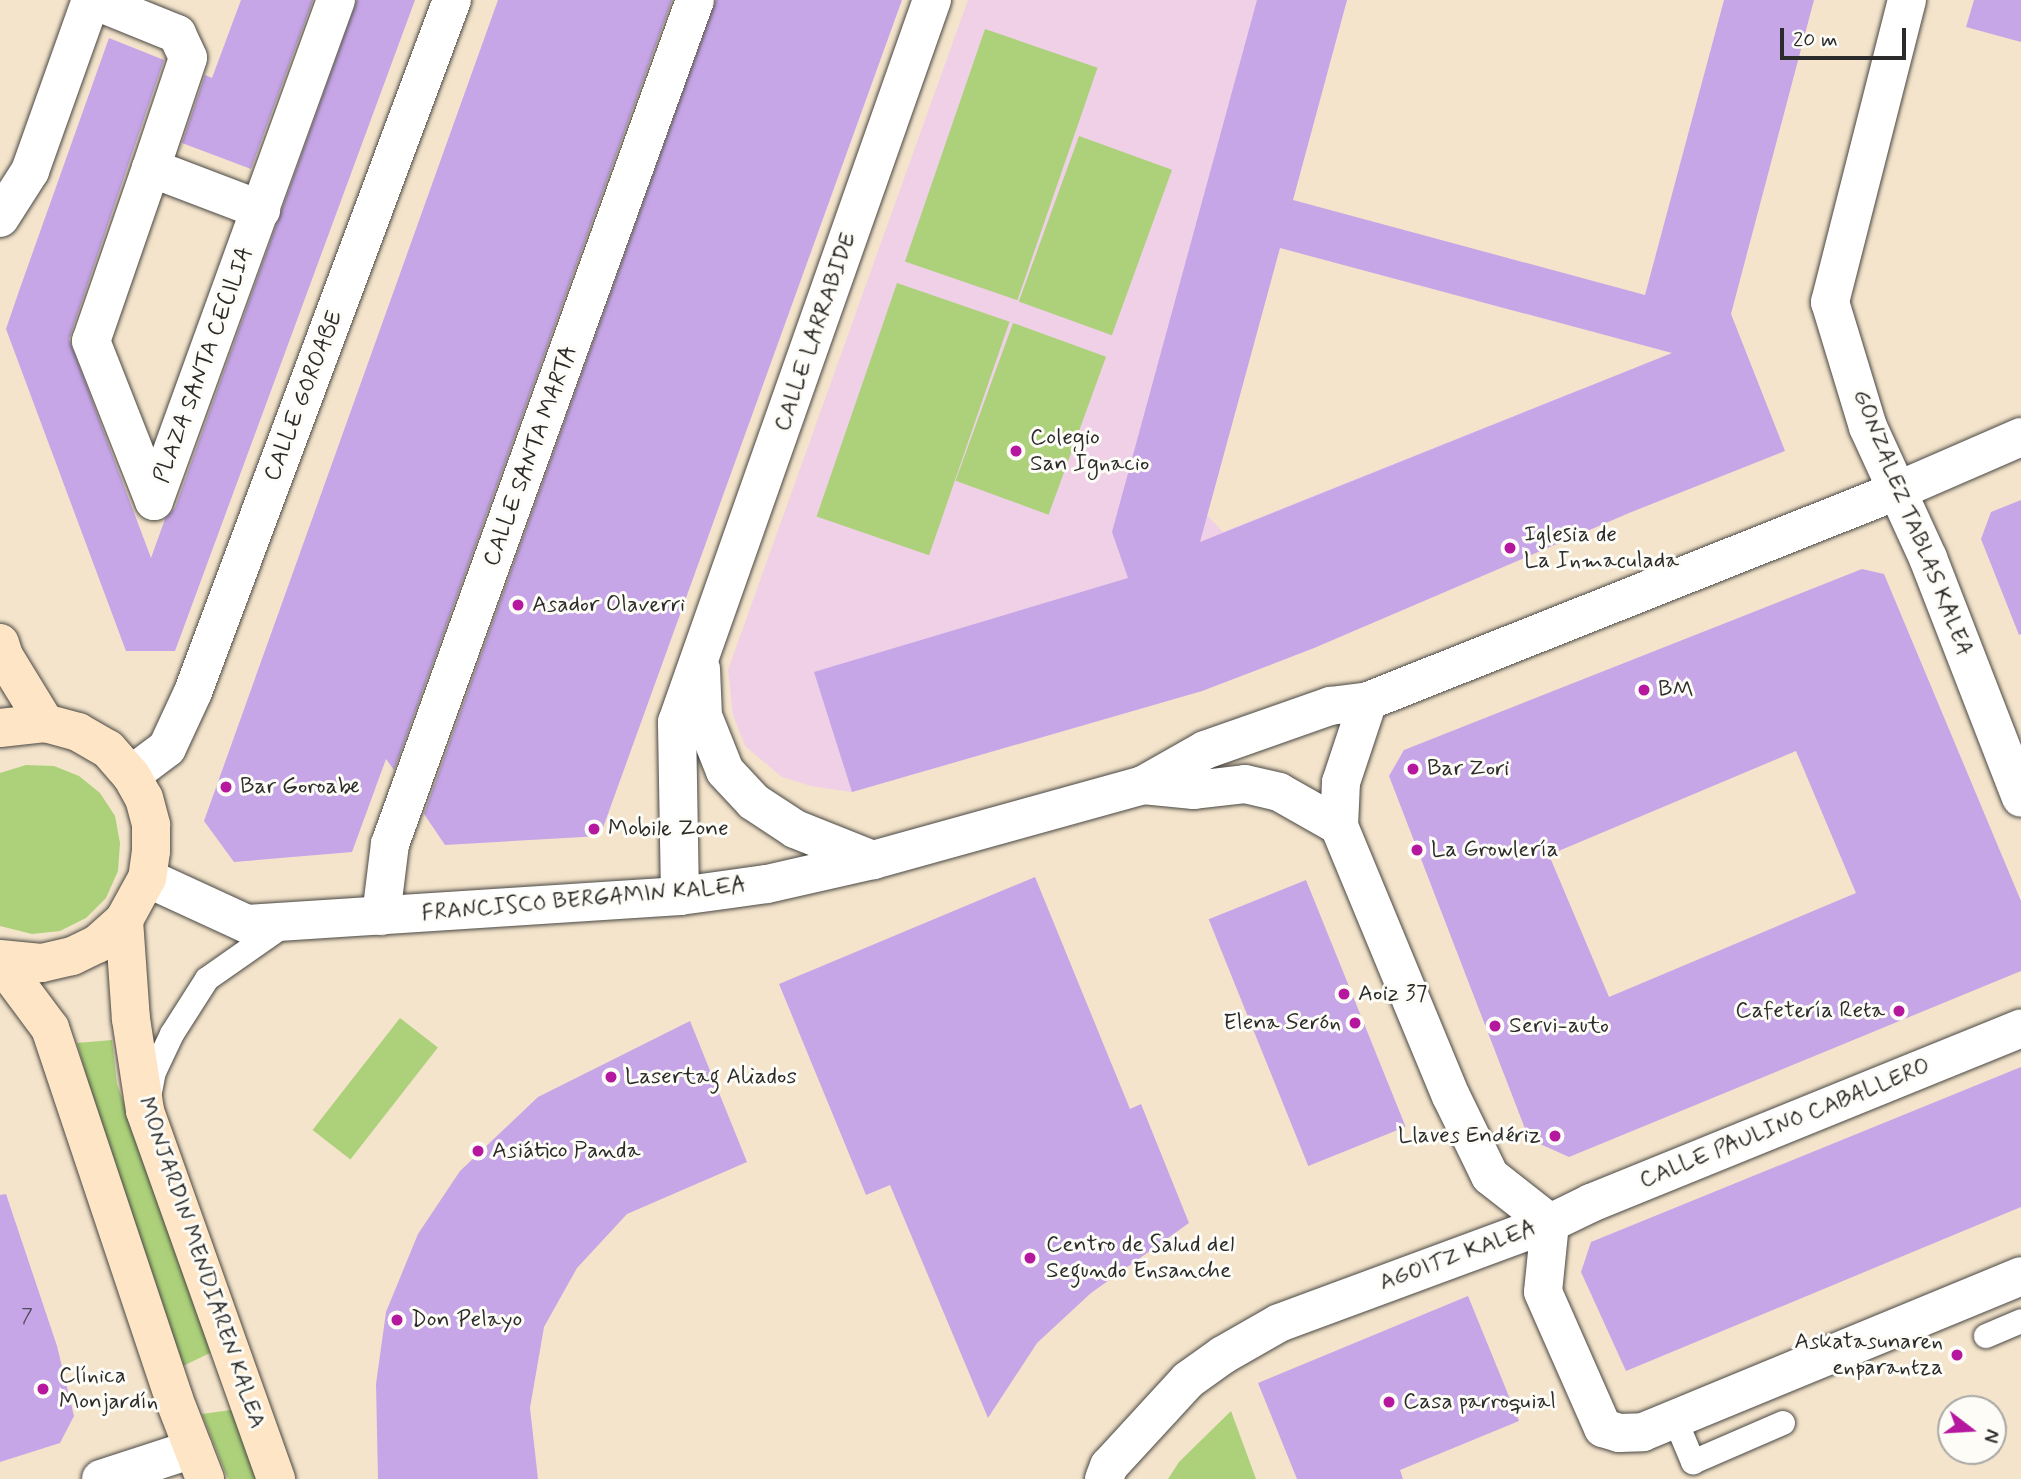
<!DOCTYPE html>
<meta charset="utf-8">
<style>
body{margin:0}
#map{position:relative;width:2021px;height:1479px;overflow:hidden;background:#f4e4cb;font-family:Mynerve,sans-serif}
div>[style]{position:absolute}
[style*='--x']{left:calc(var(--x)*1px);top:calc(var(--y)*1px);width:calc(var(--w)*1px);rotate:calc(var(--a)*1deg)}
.built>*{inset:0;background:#efd0e6}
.green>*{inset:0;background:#acd17a;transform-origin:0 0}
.building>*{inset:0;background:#c7a6e8;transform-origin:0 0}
.roads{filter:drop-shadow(0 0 2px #494743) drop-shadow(0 0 2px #494743)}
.service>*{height:24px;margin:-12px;padding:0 12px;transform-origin:12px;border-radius:12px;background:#fff}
.minor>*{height:38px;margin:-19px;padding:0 19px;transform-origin:19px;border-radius:19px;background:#fff}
.tertiary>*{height:38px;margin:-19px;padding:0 19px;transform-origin:19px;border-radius:19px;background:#fff}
.secondary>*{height:38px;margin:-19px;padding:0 19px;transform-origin:19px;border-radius:19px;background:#fde5c5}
.dots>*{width:19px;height:19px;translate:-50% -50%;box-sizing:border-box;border:4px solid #fdfcf7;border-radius:50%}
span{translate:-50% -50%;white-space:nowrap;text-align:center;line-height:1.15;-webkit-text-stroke:6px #fdfcf7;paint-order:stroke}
.number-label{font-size:19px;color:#524a5a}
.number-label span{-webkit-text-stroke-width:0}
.street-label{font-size:23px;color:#2b2b2b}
.poi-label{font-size:23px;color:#2b2b2b}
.left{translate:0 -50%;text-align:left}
.right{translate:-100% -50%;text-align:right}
.north{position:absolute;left:1937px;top:1395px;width:70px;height:70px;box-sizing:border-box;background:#fdfcf7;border:2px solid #a9a8a5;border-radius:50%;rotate:107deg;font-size:19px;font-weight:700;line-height:28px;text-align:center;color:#2b2b2b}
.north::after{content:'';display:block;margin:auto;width:24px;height:32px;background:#b5179e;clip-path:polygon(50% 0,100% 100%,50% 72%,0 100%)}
.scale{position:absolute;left:1780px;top:28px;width:126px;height:32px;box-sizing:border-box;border:4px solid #2b2b2b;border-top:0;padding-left:9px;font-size:21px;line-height:24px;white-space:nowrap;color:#2b2b2b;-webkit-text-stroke:5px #fdfcf7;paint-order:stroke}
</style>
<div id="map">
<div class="built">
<div style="clip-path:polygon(968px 0,1347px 0,1207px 515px,1223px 532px,1581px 389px,1629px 513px,1314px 648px,1202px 691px,852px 792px,811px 786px,782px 777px,745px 746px,733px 715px,728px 670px)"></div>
</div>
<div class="green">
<div style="left:985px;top:29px;width:119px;height:246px;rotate:19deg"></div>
<div style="left:1079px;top:136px;width:99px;height:176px;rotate:20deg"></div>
<div style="left:897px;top:283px;width:119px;height:247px;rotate:19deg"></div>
<div style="left:1013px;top:323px;width:99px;height:168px;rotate:20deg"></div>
<div style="clip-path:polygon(26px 765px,54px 766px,79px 776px,100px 793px,115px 816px,120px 843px,118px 871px,106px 898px,86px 918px,60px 931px,32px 934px,0 926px,0 773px)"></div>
<div style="left:400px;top:1018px;width:48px;height:142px;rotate:38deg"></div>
<div style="clip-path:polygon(112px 1040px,117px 1084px,212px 1352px,183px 1366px,103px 1134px,77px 1043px)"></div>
<div style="clip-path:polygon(231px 1410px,259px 1479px,228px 1479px,202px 1414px)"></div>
<div style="clip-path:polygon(1231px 1411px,1256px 1479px,1168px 1479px,1179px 1462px)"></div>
</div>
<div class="building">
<div style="clip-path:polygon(241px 0,313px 0,251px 169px,182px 143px,205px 75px,212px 78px)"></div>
<div style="clip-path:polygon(357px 0,415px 0,175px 651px,126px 651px,6px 329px,19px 291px,109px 38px,164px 60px,69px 339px,151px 558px,165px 519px,175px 508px)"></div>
<div style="clip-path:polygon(498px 0,672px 0,394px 770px,386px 759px,352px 852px,234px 862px,204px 821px)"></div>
<div style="clip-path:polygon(716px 0,902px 0,600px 836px,445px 845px,424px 814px)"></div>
<div style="clip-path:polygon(evenodd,1257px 0,1347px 0,1293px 200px,1645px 295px,1724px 0,1814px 0,1731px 314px,1785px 451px,1629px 513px,1314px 648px,1202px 691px,852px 792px,814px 672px,1128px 578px,1112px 532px,1257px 0,1280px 248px,1672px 353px,1200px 542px,1280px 248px)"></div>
<div style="clip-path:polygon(1974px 0,2021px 0,2021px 42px,1966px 27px)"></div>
<div style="clip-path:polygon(2021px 500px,2021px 634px,2019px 635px,1981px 539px,1991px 512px)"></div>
<div style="clip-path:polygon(evenodd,1862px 569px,1884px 574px,2021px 901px,2021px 971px,1569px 1157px,1529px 1139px,1389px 776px,1404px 750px,1862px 569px,1796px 751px,1856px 893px,1609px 997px,1549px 855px,1796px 751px)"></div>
<div style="clip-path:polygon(1035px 877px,1130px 1109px,1141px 1104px,1189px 1223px,1091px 1293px,1037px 1343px,988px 1418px,890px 1185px,866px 1195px,779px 984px)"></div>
<div style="left:1306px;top:880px;width:266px;height:105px;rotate:68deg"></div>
<div style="clip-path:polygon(690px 1021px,747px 1162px,627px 1214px,577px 1268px,544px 1327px,530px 1408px,538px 1479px,378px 1479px,376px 1384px,386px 1312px,418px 1234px,460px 1171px,538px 1097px)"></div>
<div style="clip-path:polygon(2021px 1067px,2021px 1207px,1626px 1371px,1581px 1272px,1591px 1242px)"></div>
<div style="clip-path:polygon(6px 1194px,57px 1346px,74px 1416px,60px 1443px,0 1462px,0 1195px)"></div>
<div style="clip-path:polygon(1468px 1296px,1519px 1421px,1400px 1470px,1403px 1479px,1297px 1479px,1258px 1383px)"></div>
</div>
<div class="roads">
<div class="service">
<div style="--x:149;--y:1097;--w:25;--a:-79"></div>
<div style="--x:154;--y:1072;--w:42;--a:-64.7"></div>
<div style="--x:172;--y:1034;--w:65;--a:-57.5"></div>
<div style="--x:207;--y:979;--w:94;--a:-35"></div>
<div style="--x:1986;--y:1336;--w:38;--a:-23"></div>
<div style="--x:1675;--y:1419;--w:47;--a:67.3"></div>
<div style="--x:1693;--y:1462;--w:98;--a:-23.4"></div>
</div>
<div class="minor">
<div style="--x:93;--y:0;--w:91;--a:22"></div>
<div style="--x:177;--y:34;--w:26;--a:65"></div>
<div style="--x:188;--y:58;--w:116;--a:108.6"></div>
<div style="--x:151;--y:168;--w:118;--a:20.9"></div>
<div style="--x:1907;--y:0;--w:312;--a:104.3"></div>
<div style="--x:1830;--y:302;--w:131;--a:73.1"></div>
<div style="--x:1868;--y:427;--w:144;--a:65.4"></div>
<div style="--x:1928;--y:558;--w:257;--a:68.8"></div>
<div style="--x:151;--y:168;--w:183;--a:109.1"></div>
<div style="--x:91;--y:341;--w:172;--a:68.5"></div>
<div style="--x:154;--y:501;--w:533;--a:-70.04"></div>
<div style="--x:0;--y:218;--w:56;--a:-57.4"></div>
<div style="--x:30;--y:171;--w:182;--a:-70.4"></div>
<div style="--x:701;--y:669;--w:47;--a:87.6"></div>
<div style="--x:703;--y:716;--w:59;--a:68.2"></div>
<div style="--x:725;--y:771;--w:42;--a:46.9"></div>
<div style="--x:754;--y:802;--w:49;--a:33.4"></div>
<div style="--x:795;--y:829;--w:84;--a:21.7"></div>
<div style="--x:1368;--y:701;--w:85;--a:108.4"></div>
<div style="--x:1341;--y:782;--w:44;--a:92.6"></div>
<div style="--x:1339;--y:826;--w:292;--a:67.5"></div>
<div style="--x:1451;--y:1096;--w:89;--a:64"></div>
<div style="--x:1490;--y:1176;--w:76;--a:38.1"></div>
<div style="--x:131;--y:775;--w:45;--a:-36.9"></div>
<div style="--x:167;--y:748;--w:62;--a:-65.1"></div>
<div style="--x:193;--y:692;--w:739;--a:-69.48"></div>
<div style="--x:1143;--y:785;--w:51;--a:5.6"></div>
<div style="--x:1194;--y:790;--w:51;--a:-6.7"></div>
<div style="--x:1245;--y:784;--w:35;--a:13"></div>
<div style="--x:1279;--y:792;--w:69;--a:29.5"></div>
<div style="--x:680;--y:896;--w:174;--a:-91"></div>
<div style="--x:677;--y:722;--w:766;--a:-70.55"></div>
<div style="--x:381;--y:916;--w:73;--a:-82.9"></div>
<div style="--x:390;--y:844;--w:897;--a:-70.13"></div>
<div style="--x:1550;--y:1223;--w:69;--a:95.8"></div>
<div style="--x:1543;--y:1292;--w:149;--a:66.2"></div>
<div style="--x:1603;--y:1428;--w:17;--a:17"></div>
<div style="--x:1619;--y:1433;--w:24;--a:-2"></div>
<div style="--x:1643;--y:1432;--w:409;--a:-22.4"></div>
<div style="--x:101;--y:1479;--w:97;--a:-18.1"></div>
<div style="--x:1104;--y:1479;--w:14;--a:-69"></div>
<div style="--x:1109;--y:1466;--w:117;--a:-47.4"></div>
<div style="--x:1188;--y:1380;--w:43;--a:-35.5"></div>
<div style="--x:1223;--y:1355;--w:64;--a:-29.7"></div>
<div style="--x:1279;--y:1323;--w:289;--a:-20.3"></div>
<div style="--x:1550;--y:1223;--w:46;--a:-26"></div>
<div style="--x:1591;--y:1203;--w:464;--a:-22.1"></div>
</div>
<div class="tertiary">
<div style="--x:147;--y:878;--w:110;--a:24.7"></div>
<div style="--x:247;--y:924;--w:434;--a:-3.7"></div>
<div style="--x:680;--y:896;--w:88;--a:-7.9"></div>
<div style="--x:767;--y:884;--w:109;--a:-12.8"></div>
<div style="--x:873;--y:860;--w:280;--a:-15.5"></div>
<div style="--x:1143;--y:785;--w:71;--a:-29.4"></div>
<div style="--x:1205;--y:750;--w:133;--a:-19.4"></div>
<div style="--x:1330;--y:706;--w:38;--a:-7"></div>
<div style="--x:1368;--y:701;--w:571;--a:-21.67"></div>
<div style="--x:1899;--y:490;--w:133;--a:-23.5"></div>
</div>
<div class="secondary">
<div style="--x:0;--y:643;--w:14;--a:73"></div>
<div style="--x:4;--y:656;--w:79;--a:58.5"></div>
<div style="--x:0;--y:728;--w:45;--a:-6.3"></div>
<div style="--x:45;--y:723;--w:34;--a:15"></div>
<div style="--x:78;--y:732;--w:34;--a:30"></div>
<div style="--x:108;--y:749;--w:35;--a:49"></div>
<div style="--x:131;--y:775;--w:26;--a:61"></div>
<div style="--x:144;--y:798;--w:28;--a:75"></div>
<div style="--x:151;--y:825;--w:26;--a:90"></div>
<div style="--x:151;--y:851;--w:27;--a:98"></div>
<div style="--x:147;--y:878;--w:48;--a:118.7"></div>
<div style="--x:124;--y:920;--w:36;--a:138"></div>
<div style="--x:97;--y:944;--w:28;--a:154"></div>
<div style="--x:72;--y:956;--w:32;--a:167"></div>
<div style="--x:41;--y:963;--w:41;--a:-174.4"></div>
<div style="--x:124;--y:920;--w:99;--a:86"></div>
<div style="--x:131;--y:1019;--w:93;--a:81.3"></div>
<div style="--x:145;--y:1111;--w:391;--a:70.4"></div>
<div style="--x:0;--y:961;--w:84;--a:53.3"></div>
<div style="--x:50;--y:1028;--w:391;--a:71.5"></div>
<div style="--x:174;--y:1399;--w:86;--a:68.8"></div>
</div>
</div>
<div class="dots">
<div style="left:1016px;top:451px;background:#b5179e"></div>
<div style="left:1510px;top:548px;background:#b5179e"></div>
<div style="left:518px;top:605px;background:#b5179e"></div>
<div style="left:1644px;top:690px;background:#b5179e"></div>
<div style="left:1413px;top:769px;background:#b5179e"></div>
<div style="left:226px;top:787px;background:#b5179e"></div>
<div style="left:594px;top:829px;background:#b5179e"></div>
<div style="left:1417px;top:850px;background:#b5179e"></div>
<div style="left:1344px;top:994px;background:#b5179e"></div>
<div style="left:1899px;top:1011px;background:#b5179e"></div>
<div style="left:1355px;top:1023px;background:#b5179e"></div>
<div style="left:1495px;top:1026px;background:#b5179e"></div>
<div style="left:611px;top:1077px;background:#b5179e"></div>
<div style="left:1555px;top:1136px;background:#b5179e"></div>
<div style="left:478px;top:1151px;background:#b5179e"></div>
<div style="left:1030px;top:1258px;background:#b5179e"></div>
<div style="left:397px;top:1320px;background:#b5179e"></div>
<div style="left:1957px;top:1355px;background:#b5179e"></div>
<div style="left:43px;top:1389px;background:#b5179e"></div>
<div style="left:1389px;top:1402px;background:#b5179e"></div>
</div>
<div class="number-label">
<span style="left:27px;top:1317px">7</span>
</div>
<div class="street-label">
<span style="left:816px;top:332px;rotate:-71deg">CALLE LARRABIDE</span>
<span style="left:204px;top:365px;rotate:-70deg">PLAZA SANTA CECILIA</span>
<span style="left:304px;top:396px;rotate:-69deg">CALLE GOROABE</span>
<span style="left:531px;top:456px;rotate:-70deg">CALLE SANTA MARTA</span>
<span style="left:1912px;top:523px;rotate:68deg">GONZALEZ TABLAS KALEA</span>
<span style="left:584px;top:900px;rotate:-5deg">FRANCISCO BERGAMIN KALEA</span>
<span style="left:1785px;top:1124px;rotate:-22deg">CALLE PAULINO CABALLERO</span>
<span style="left:1458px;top:1256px;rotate:-20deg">AGOITZ KALEA</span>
<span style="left:201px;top:1263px;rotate:71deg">MONJARDIN MENDIAREN KALEA</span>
</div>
<div class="poi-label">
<span class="left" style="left:1030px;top:451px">Colegio<br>San Ignacio</span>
<span class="left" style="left:1524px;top:548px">Iglesia de<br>La Inmaculada</span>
<span class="left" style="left:532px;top:605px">Asador Olaverri</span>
<span class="left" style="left:1658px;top:690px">BM</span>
<span class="left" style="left:1427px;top:769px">Bar Zori</span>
<span class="left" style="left:240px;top:787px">Bar Goroabe</span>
<span class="left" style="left:608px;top:829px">Mobile Zone</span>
<span class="left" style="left:1431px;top:850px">La Growlería</span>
<span class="left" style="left:1358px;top:994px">Aoiz 37</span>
<span class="right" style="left:1885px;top:1011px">Cafetería Reta</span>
<span class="right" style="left:1341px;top:1023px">Elena Serón</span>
<span class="left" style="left:1509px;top:1026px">Servi-auto</span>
<span class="left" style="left:625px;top:1077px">Lasertag Aliados</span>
<span class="right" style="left:1541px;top:1136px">Llaves Endériz</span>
<span class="left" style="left:492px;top:1151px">Asiático Panda</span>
<span class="left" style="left:1046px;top:1258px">Centro de Salud del<br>Segundo Ensanche</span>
<span class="left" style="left:411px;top:1320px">Don Pelayo</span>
<span class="right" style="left:1943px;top:1355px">Askatasunaren<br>enparantza</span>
<span class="left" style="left:59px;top:1389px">Clínica<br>Monjardín</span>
<span class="left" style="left:1403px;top:1402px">Casa parroquial</span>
</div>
<div class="north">N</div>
<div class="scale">20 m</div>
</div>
